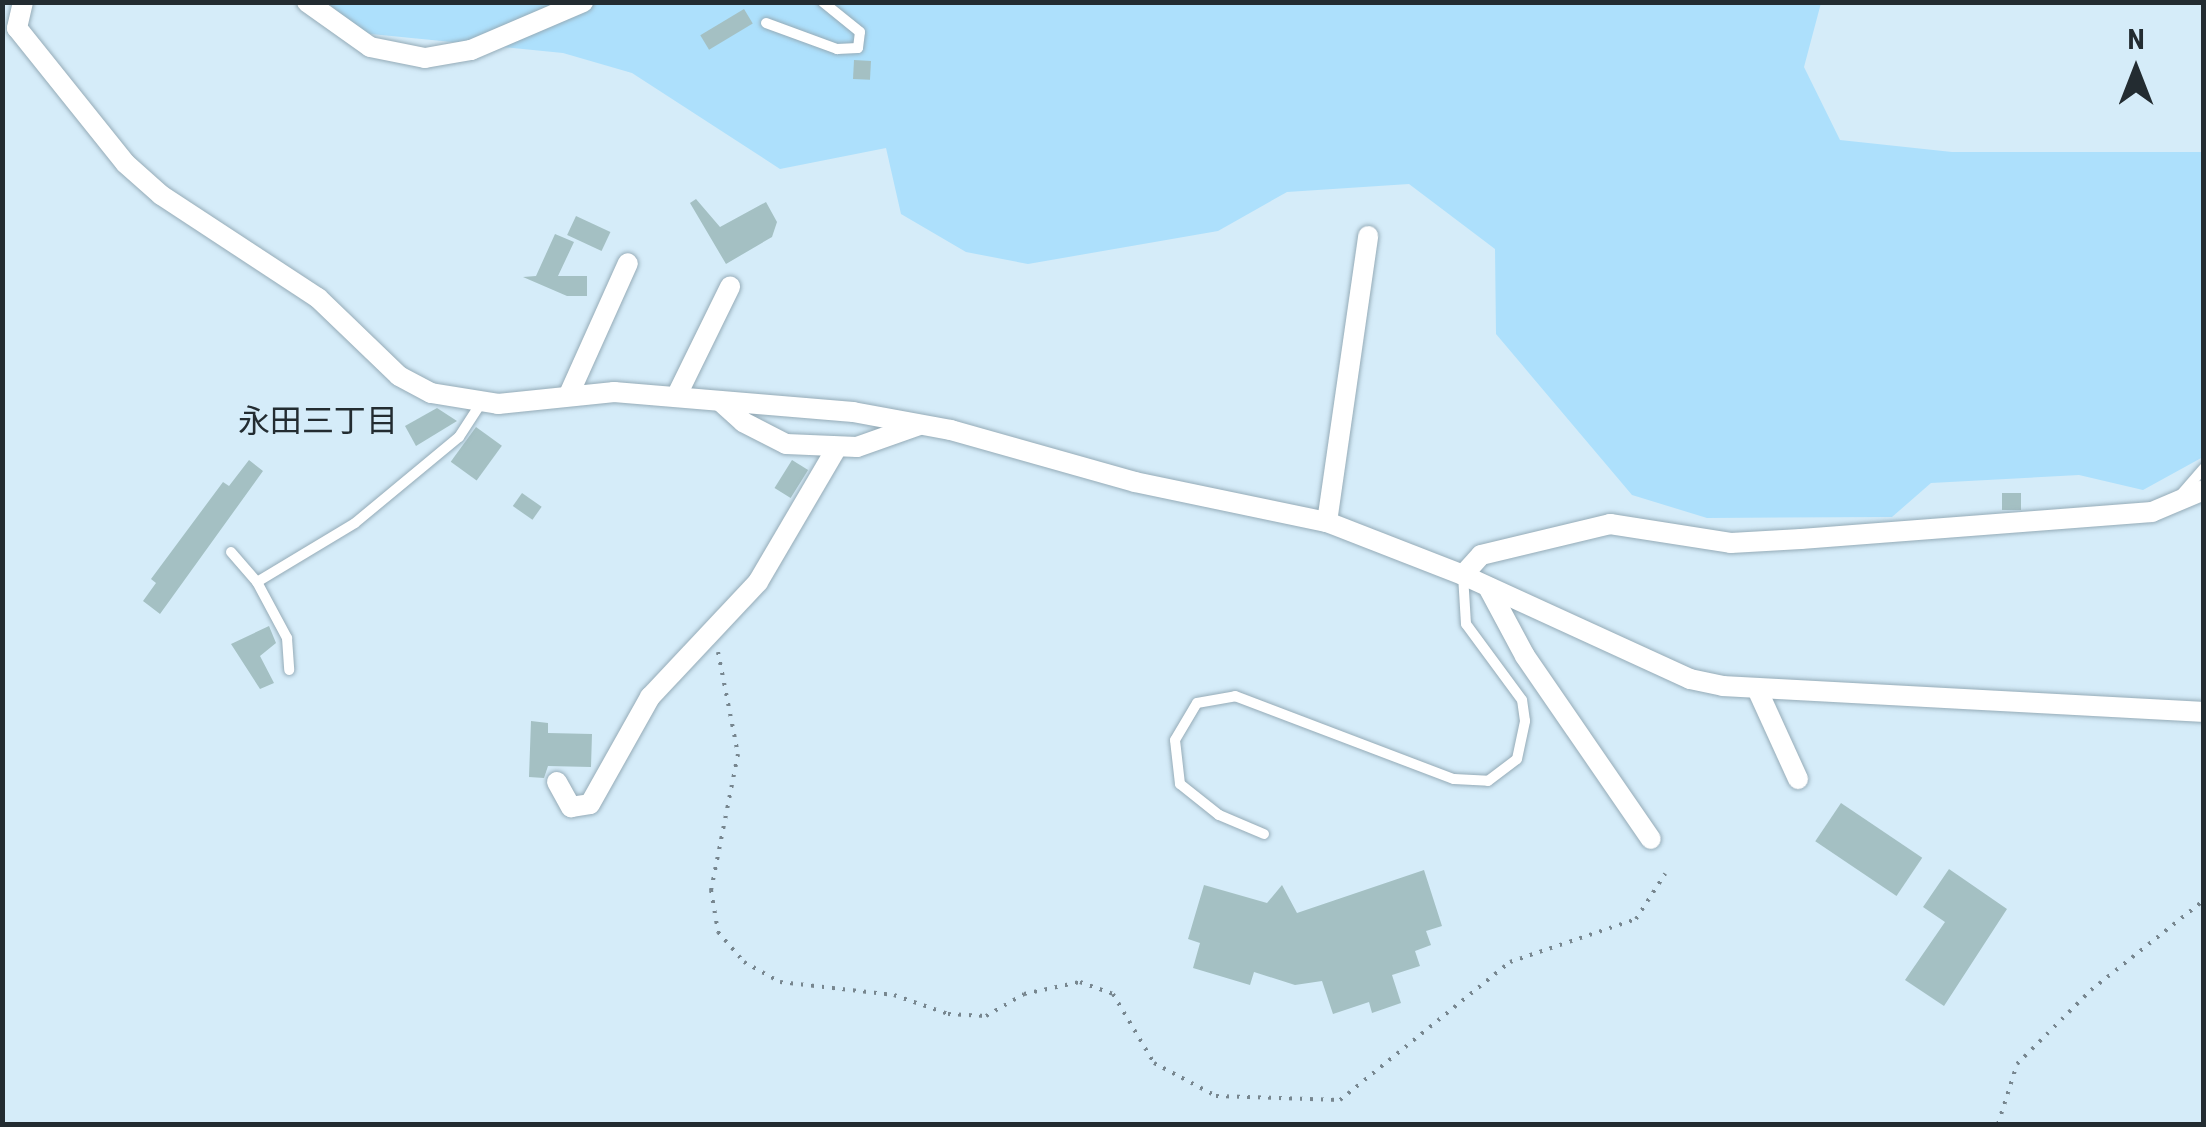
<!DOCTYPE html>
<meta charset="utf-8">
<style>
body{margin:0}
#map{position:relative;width:2206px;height:1127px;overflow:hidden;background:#d5ecf9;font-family:"Roboto Condensed","Noto Sans JP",sans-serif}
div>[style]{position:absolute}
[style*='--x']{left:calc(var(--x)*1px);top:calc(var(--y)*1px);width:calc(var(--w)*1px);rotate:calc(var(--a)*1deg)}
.green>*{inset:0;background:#ade0fc}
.building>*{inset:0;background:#a4c0c3;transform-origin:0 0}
.path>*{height:4px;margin-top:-2px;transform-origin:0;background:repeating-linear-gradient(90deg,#77868f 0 2.5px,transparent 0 10.5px)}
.roads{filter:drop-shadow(0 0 2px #95abb7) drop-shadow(0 0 2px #95abb7)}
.service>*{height:10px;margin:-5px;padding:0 5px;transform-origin:5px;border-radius:5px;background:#fff}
.minor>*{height:20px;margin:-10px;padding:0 10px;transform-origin:10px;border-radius:10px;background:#fff}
span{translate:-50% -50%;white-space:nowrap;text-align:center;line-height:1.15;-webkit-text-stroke:8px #d5ecf9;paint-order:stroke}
.neighbourhood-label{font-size:32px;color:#232c31}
.frame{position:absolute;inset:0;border:5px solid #232c31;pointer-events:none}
.north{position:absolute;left:2086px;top:20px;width:100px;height:100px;-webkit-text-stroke:8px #d5ecf9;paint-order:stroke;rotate:0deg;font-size:28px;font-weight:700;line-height:40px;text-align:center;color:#232c31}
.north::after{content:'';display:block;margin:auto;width:35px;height:45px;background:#232c31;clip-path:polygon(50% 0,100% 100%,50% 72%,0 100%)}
</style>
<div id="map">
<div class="green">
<div style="clip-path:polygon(328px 3px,1821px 3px,1804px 67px,1840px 140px,1952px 152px,2203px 152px,2203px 457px,2143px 490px,2079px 475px,1931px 483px,1892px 517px,1707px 518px,1632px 495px,1496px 334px,1495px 249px,1409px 184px,1287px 192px,1218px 231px,1028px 264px,966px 252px,901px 214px,886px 148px,780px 169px,632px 73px,563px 53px,361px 33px)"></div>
</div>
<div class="building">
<div style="left:744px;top:9px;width:17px;height:51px;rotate:59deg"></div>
<div style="left:854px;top:60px;width:17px;height:19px;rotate:3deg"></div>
<div style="clip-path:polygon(696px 199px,720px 227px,766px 202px,777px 222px,772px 237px,726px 264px,690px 203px)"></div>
<div style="left:576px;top:216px;width:38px;height:21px;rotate:25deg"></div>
<div style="clip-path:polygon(555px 234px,574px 242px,558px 276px,587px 276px,587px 296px,567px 296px,523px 277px,536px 276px)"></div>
<div style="clip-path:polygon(437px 408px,457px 421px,416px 446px,405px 426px)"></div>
<div style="left:476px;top:427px;width:32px;height:43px;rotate:36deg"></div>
<div style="clip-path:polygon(249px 460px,263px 471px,160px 614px,143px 601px,156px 583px,151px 579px,223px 482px,229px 486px)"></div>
<div style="left:792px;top:460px;width:19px;height:33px;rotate:32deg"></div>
<div style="left:522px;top:493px;width:24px;height:16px;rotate:35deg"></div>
<div style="left:2002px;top:493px;width:19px;height:17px"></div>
<div style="clip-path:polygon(269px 626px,276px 643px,260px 656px,274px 683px,260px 689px,231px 644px)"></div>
<div style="clip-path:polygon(531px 721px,548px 723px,548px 733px,592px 734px,591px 767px,548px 766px,544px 778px,529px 777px)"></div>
<div style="left:1841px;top:803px;width:98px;height:46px;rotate:34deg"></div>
<div style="clip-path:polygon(1949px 869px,2007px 909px,1944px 1006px,1905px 980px,1945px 922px,1923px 907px)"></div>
<div style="clip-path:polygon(1424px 870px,1442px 926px,1426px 931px,1431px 945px,1415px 951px,1420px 966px,1392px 975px,1401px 1003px,1372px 1013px,1369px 1002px,1333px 1014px,1322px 981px,1295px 985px,1254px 972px,1250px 985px,1193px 968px,1200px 943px,1188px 939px,1204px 885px,1267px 903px,1282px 885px,1297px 913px)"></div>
</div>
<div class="path">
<div style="--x:718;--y:652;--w:104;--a:78.9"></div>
<div style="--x:738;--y:754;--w:139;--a:101.2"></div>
<div style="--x:711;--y:890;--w:43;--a:80.5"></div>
<div style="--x:718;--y:932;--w:40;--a:49"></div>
<div style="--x:744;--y:962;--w:41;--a:29.1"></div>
<div style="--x:780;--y:982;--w:115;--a:6.5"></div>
<div style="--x:894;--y:995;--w:57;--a:19.4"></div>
<div style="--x:948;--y:1014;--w:38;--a:3"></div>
<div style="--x:986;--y:1016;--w:44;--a:-30.1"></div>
<div style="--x:1024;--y:994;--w:57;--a:-12.1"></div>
<div style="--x:1080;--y:982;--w:35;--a:20"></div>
<div style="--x:1113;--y:994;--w:80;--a:59.3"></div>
<div style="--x:1154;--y:1063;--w:70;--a:28"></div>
<div style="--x:1216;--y:1096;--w:124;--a:1.8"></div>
<div style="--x:1340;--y:1100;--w:219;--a:-39.1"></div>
<div style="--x:1510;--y:962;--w:133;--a:-18.8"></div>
<div style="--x:1636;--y:919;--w:54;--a:-57.2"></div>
<div style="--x:1998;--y:1124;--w:63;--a:-72.4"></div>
<div style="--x:2017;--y:1064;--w:105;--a:-45"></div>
<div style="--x:2091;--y:990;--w:144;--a:-38.5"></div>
</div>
<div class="roads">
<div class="service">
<div style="--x:766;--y:23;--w:76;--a:20.1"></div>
<div style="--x:837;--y:49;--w:21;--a:-3"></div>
<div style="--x:858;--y:48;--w:16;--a:-83"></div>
<div style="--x:860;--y:32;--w:48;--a:-141"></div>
<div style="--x:2178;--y:498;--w:40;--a:-49"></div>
<div style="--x:231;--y:552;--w:40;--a:49"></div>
<div style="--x:257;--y:582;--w:64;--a:61.8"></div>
<div style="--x:287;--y:638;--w:32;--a:86"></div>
<div style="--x:257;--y:582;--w:114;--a:-31"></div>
<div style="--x:355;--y:523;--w:135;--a:-39.6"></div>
<div style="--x:459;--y:437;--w:40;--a:-57.1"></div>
<div style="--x:1264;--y:834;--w:49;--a:-157.1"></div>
<div style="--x:1219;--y:815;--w:50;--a:-141.5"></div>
<div style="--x:1180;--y:784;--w:44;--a:-96.5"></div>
<div style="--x:1175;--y:740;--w:43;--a:-59.3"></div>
<div style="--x:1197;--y:703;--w:39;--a:-10"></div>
<div style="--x:1235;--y:696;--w:234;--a:20.8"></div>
<div style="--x:1454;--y:779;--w:34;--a:3"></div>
<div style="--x:1488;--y:781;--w:36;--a:-37"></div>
<div style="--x:1517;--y:759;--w:39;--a:-78"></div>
<div style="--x:1525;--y:721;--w:21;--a:-98"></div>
<div style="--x:1522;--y:700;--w:94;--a:-126.4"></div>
<div style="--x:1466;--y:624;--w:49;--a:-93.5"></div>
</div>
<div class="minor">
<div style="--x:23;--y:2;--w:27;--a:103"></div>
<div style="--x:17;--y:28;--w:173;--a:51.3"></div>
<div style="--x:125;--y:163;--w:48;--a:41.6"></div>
<div style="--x:161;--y:195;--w:188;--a:33.3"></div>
<div style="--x:318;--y:298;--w:112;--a:43.9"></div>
<div style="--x:399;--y:376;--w:36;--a:28"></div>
<div style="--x:431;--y:393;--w:68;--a:9.3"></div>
<div style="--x:498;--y:404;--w:117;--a:-5.9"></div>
<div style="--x:614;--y:392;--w:240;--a:4.8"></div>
<div style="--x:853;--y:412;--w:100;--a:10.4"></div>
<div style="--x:951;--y:430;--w:191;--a:15.8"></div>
<div style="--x:1135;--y:482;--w:196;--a:11.8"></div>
<div style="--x:1327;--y:522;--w:146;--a:21.3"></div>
<div style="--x:1463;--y:575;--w:250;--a:24.6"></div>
<div style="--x:1690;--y:679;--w:34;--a:12"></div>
<div style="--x:1723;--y:686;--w:482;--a:3.1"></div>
<div style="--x:307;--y:2;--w:77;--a:35.5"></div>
<div style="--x:370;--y:47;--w:56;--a:11.3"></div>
<div style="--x:425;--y:58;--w:47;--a:-9.9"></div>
<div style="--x:471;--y:50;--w:122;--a:-23.2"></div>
<div style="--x:570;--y:392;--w:141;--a:-65.8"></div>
<div style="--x:676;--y:397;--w:123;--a:-63.9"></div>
<div style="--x:720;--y:401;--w:31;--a:42"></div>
<div style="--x:743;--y:422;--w:48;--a:27.1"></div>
<div style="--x:786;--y:444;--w:71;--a:2.4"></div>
<div style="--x:857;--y:447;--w:66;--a:-19.5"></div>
<div style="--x:1327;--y:522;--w:289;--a:-81.8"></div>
<div style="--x:1463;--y:575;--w:27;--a:-48"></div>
<div style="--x:1481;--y:555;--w:133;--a:-13.5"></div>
<div style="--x:1610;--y:524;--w:122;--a:8.9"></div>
<div style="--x:1731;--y:543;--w:70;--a:-3.3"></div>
<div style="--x:1801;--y:539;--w:352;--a:-4.4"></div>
<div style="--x:2152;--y:512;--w:56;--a:-22.9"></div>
<div style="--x:1488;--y:587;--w:78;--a:61.8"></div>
<div style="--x:1525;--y:656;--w:222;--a:55.5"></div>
<div style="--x:1757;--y:689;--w:99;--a:65.5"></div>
<div style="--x:557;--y:782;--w:29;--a:61"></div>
<div style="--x:571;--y:807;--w:19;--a:-9"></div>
<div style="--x:590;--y:804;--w:123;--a:-60.7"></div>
<div style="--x:650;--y:697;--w:158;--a:-46.8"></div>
<div style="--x:758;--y:582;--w:154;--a:-59.6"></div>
</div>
</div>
<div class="neighbourhood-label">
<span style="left:318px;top:421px">永田三丁目</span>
</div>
<div class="frame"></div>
<div class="north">N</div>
</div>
